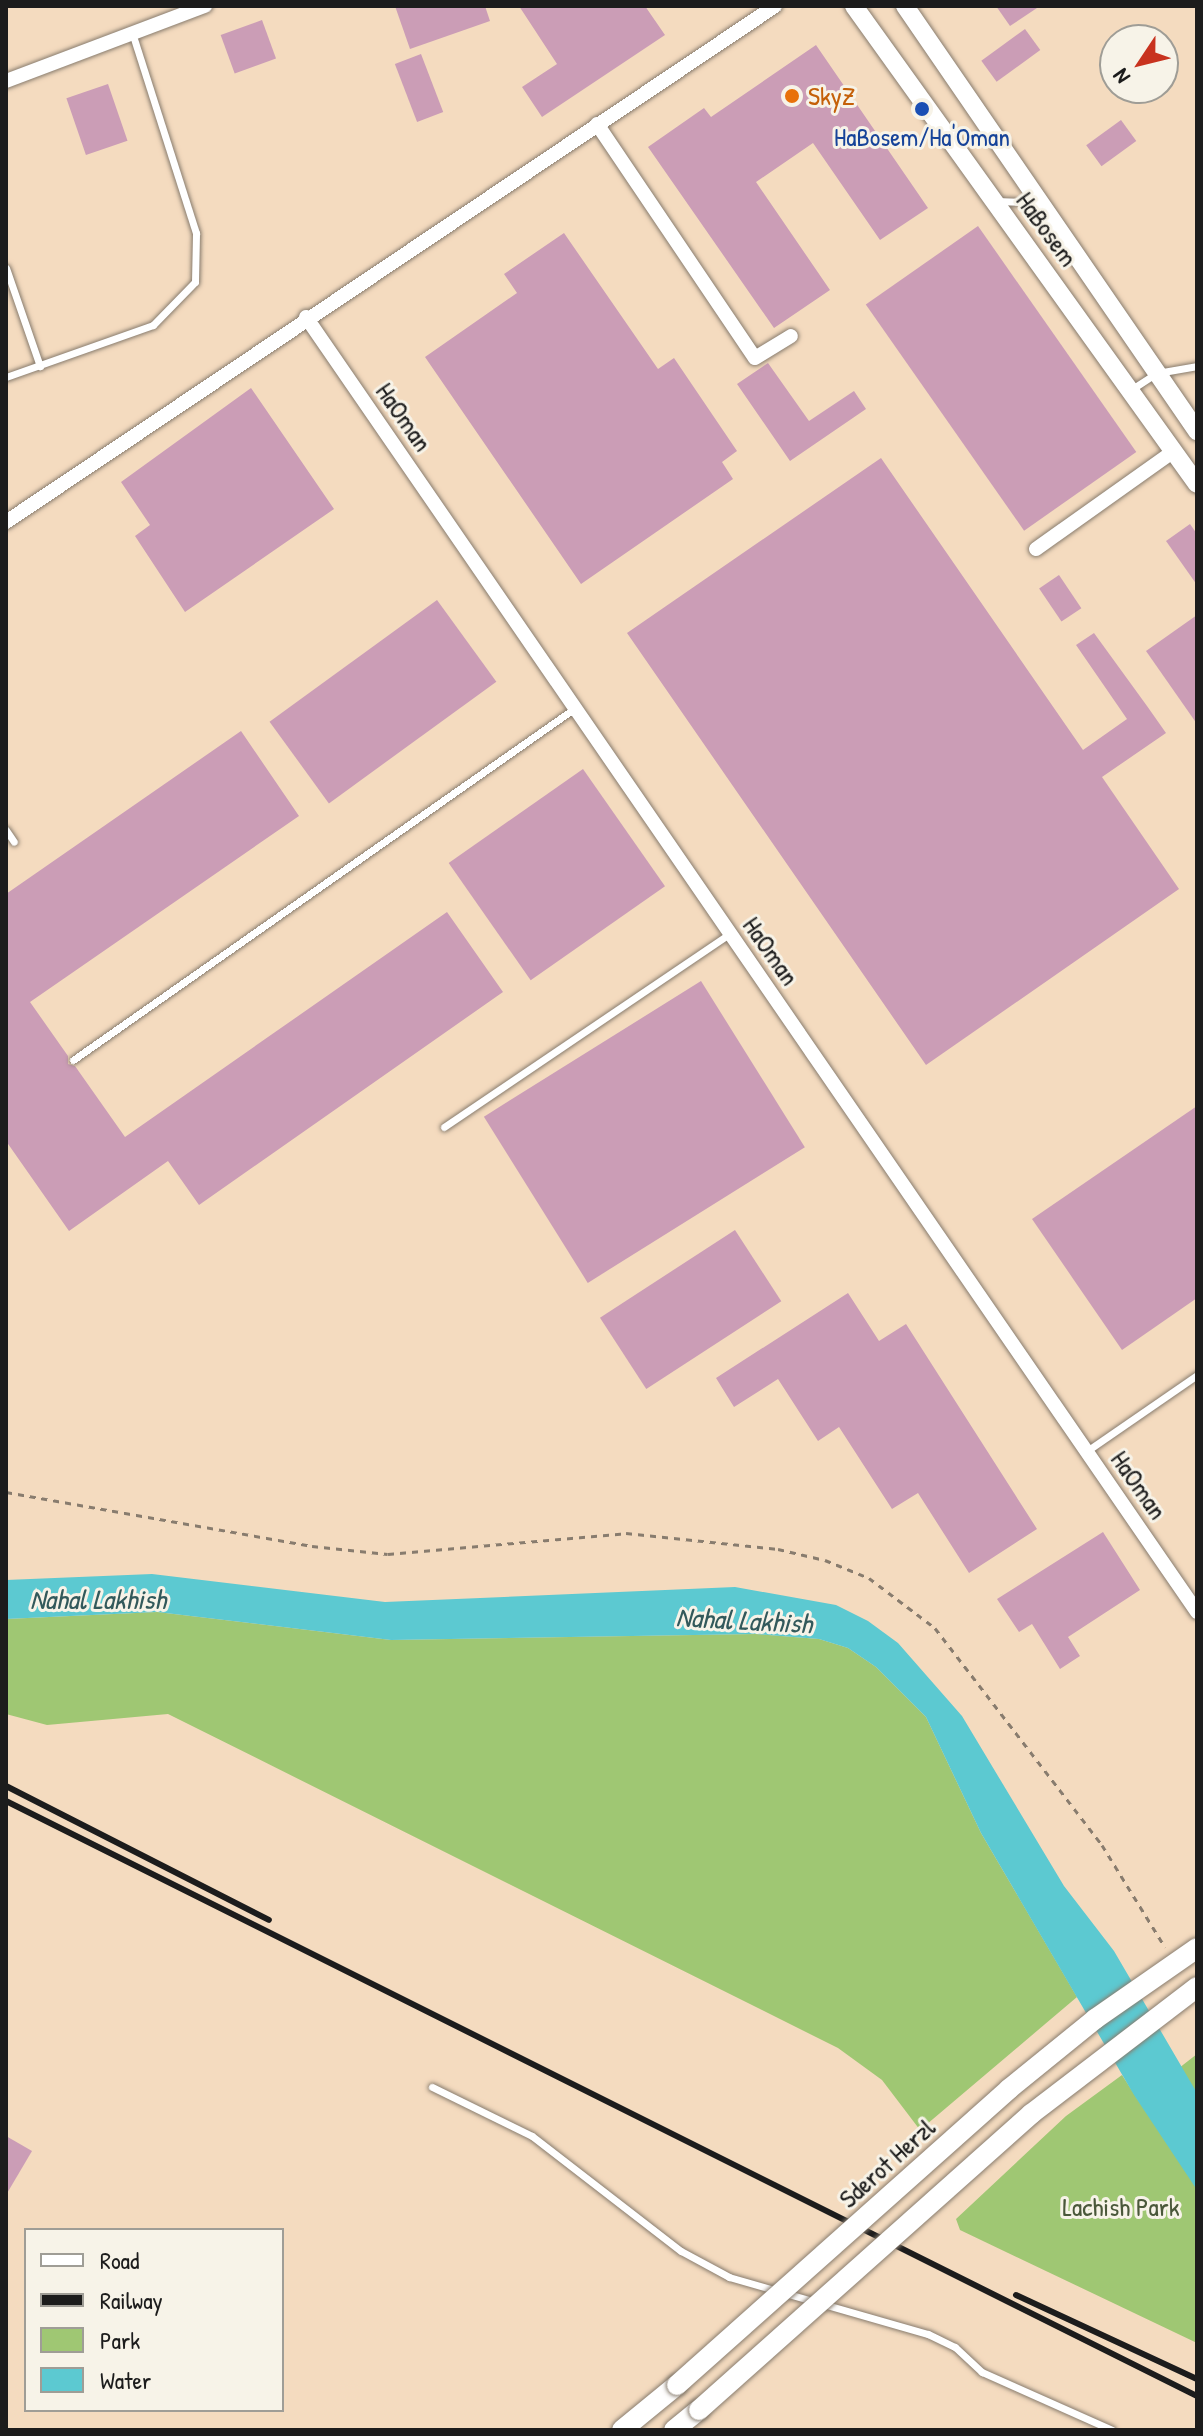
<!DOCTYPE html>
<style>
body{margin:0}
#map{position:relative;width:1203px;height:2436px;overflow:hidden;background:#f4dbbf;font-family:"Patrick Hand",sans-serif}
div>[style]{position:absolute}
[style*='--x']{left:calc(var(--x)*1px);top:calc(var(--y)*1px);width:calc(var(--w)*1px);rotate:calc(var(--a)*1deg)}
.green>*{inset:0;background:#9fc773}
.water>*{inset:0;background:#5cc9d1}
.building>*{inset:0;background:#cb9db6;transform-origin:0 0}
.path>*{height:3px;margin-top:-1.5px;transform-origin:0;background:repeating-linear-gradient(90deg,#887c6e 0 6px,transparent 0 12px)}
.roads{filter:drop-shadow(0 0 2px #887c6e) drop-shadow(0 0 2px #887c6e)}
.service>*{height:7px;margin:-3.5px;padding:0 3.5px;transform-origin:3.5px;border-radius:3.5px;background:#fff}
.minor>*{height:14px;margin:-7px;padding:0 7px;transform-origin:7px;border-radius:7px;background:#fff}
.tertiary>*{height:18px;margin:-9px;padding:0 9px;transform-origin:9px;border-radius:9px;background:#fff}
.secondary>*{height:20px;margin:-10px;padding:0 10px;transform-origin:10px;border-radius:10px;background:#fff}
.rail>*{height:6px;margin:-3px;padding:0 3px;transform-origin:3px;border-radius:3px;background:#1c1c1c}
.bridges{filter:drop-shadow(0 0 2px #887c6e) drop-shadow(0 0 2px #887c6e)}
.secondary-bridge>*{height:20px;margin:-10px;padding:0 10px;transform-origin:10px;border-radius:10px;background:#fff}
.dots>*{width:22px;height:22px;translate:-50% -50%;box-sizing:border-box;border:4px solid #f7f3e8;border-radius:50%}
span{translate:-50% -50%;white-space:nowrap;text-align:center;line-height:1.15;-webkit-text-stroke:6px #f7f3e8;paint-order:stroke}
.food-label{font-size:26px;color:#c56008}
.left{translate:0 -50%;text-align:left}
.transit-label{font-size:26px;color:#164399}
.street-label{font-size:26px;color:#1c1c1c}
.park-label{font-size:26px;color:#4a583a}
.water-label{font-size:28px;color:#32595b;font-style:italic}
.frame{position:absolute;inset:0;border:8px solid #1c1c1c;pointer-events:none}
.legend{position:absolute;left:24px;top:2228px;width:260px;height:184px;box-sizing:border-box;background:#f7f3e8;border:2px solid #9f9d96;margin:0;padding:10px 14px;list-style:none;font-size:24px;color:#1c1c1c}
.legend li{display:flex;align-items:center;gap:16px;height:40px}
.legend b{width:40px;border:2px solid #9f9d96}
.north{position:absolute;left:1099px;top:24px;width:80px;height:80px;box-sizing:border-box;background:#f7f3e8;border:2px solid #9f9d96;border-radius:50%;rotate:235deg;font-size:22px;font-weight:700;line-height:32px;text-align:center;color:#1c1c1c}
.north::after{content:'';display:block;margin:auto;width:28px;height:36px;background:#c8321e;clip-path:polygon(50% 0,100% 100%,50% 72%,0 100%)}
</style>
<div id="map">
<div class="green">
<div style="clip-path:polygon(157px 1612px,391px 1640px,756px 1634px,819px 1639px,848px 1648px,876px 1667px,926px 1717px,981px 1833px,1077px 1997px,920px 2130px,882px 2080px,838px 2048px,168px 1714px,47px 1725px,6px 1714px,6px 1619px)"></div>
<div style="clip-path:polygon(1197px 2054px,1197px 2343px,960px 2230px,956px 2219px,1066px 2116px,1122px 2075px,1138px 2100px)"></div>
</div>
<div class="water">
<div style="clip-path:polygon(152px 1574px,385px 1602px,735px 1587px,836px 1605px,868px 1621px,898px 1643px,962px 1716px,1064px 1886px,1114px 1951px,1197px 2093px,1197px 2190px,1134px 2095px,981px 1833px,926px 1717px,876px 1667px,848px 1648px,819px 1639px,756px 1634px,391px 1640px,157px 1612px,6px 1619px,6px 1580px)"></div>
</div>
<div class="building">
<div style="clip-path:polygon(395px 6px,485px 6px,490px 21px,410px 49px)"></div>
<div style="clip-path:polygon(519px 6px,645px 6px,665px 35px,542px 117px,522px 87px,557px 64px)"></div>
<div style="clip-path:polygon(996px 6px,1040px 6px,1010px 26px)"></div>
<div style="left:262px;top:20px;width:41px;height:44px;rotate:70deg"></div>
<div style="left:1025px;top:29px;width:26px;height:54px;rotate:54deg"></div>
<div style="clip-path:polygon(816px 45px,928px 208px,880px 240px,813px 143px,756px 182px,830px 290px,774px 328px,648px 147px,704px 108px,711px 117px)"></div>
<div style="left:421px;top:54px;width:62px;height:28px;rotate:69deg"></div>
<div style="left:108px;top:84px;width:60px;height:44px;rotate:71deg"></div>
<div style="left:1121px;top:120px;width:26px;height:43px;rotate:54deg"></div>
<div style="left:978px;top:226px;width:276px;height:137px;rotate:55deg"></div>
<div style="clip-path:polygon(564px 233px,658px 369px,674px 358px,737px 451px,722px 462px,733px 479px,581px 584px,425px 357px,517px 293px,504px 274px)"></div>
<div style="clip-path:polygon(768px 363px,809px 421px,854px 391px,866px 409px,790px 461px,737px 384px)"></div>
<div style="clip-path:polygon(251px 388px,334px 509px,185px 612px,135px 536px,150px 525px,121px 482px)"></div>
<div style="clip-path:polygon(881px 458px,1083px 750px,1127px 719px,1076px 645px,1094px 633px,1147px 706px,1166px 733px,1102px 777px,1179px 889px,926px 1065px,627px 633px)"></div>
<div style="clip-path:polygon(1190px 524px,1197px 534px,1197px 585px,1166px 541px)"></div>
<div style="left:1059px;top:575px;width:40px;height:24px;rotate:56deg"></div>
<div style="left:437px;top:600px;width:101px;height:207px;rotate:54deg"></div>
<div style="clip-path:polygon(1197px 615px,1197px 724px,1146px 651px)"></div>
<div style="clip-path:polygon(241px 731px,299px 816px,30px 1002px,68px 1056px,68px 1064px,75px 1066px,125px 1137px,447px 912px,503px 992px,199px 1205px,168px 1161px,69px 1231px,6px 1141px,6px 894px)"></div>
<div style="left:583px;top:769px;width:143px;height:164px;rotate:55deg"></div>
<div style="left:701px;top:981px;width:196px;height:256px;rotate:58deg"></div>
<div style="clip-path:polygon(1197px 1106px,1197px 1298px,1122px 1350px,1032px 1219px)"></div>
<div style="left:735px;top:1230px;width:85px;height:161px;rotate:57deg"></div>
<div style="clip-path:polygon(848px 1293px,879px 1341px,906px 1324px,1037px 1529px,969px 1573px,918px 1493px,892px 1509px,839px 1427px,818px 1441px,778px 1379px,734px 1407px,716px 1378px)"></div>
<div style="clip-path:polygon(1103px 1532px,1140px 1590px,1068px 1637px,1080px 1656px,1060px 1669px,1032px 1624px,1019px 1632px,997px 1599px)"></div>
<div style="clip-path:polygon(6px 2136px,32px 2151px,6px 2195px)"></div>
</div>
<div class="path">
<div style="--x:6;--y:1492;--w:311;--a:10"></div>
<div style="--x:312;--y:1546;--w:76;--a:6"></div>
<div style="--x:388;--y:1554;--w:239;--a:-5"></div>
<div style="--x:626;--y:1533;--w:153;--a:6"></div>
<div style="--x:778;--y:1549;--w:48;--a:13.2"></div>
<div style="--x:825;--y:1560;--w:48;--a:22.2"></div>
<div style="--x:869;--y:1578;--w:83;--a:37.1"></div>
<div style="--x:935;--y:1628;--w:274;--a:52.4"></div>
<div style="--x:1102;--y:1845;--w:120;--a:58.3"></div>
</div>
<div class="roads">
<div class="service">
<div style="--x:999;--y:201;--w:38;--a:2"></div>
<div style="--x:6;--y:268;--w:104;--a:70.9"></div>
<div style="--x:6;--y:377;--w:156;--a:-19.5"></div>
<div style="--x:153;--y:325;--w:60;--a:-45.7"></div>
<div style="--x:195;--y:282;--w:49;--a:-88.8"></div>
<div style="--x:196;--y:233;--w:208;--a:-107.7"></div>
<div style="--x:1132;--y:389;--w:30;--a:-33"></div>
<div style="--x:1157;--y:373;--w:41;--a:-9.9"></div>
<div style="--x:6;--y:830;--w:14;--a:56"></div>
<div style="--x:73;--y:1060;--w:613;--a:-35.04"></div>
<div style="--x:444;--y:1127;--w:346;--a:-34.1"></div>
<div style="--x:1087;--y:1451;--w:134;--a:-34.6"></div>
<div style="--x:432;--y:2087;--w:111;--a:26.1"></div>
<div style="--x:532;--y:2136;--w:188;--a:37.7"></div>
<div style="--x:681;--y:2251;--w:55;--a:28.4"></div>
<div style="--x:729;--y:2277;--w:207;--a:16"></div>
<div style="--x:928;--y:2334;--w:30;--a:26"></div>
<div style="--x:955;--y:2347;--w:37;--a:43"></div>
<div style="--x:982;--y:2372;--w:142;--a:24"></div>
</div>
<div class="minor">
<div style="--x:6;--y:81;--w:213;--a:-20.7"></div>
<div style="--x:597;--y:124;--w:282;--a:56"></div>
<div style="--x:755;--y:358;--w:42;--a:-31.4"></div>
<div style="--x:306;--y:317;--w:1572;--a:55.47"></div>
<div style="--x:6;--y:522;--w:926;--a:-33.86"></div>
<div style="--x:1036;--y:549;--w:169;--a:-35.4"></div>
</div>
<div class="tertiary">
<div style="--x:854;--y:6;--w:588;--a:54.34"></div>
<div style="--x:905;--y:6;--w:516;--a:55.51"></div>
</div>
<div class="secondary">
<div style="--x:622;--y:2430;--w:71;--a:-39.3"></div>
<div style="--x:674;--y:2430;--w:32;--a:-39"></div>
</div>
</div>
<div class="rail">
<div style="--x:6;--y:1786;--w:295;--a:27"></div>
<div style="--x:6;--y:1801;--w:1331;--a:26.55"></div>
<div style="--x:1016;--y:2295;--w:200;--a:24.9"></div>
</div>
<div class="bridges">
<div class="secondary-bridge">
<div style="--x:677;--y:2385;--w:445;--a:-41.7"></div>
<div style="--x:1009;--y:2089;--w:111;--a:-39.1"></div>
<div style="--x:1095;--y:2019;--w:124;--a:-34.8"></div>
<div style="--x:699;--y:2410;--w:445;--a:-41.7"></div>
<div style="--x:1031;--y:2114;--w:209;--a:-37.4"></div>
</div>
</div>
<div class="dots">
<div style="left:792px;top:96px;background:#e8710a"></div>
<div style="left:922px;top:109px;background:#1a4fb4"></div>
</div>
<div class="food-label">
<span class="left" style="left:808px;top:96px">SkyZ</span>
</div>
<div class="transit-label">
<span style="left:922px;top:137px">HaBosem/Ha'Oman</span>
</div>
<div class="street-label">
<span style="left:1047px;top:229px;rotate:54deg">HaBosem</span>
<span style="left:404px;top:417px;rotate:55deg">HaOman</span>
<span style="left:771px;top:951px;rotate:55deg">HaOman</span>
<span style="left:1139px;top:1485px;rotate:55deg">HaOman</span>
<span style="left:887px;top:2163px;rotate:-42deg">Sderot Herzl</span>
</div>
<div class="park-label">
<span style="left:1121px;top:2207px">Lachish Park</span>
</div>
<div class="water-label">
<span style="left:98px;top:1599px">Nahal Lakhish</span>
<span style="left:744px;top:1620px;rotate:3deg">Nahal Lakhish</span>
</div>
<div class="frame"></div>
<ul class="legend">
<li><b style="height:10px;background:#fff"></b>Road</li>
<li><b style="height:10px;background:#1c1c1c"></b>Railway</li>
<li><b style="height:22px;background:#9fc773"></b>Park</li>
<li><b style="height:22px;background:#5cc9d1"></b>Water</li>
</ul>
<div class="north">N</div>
</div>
